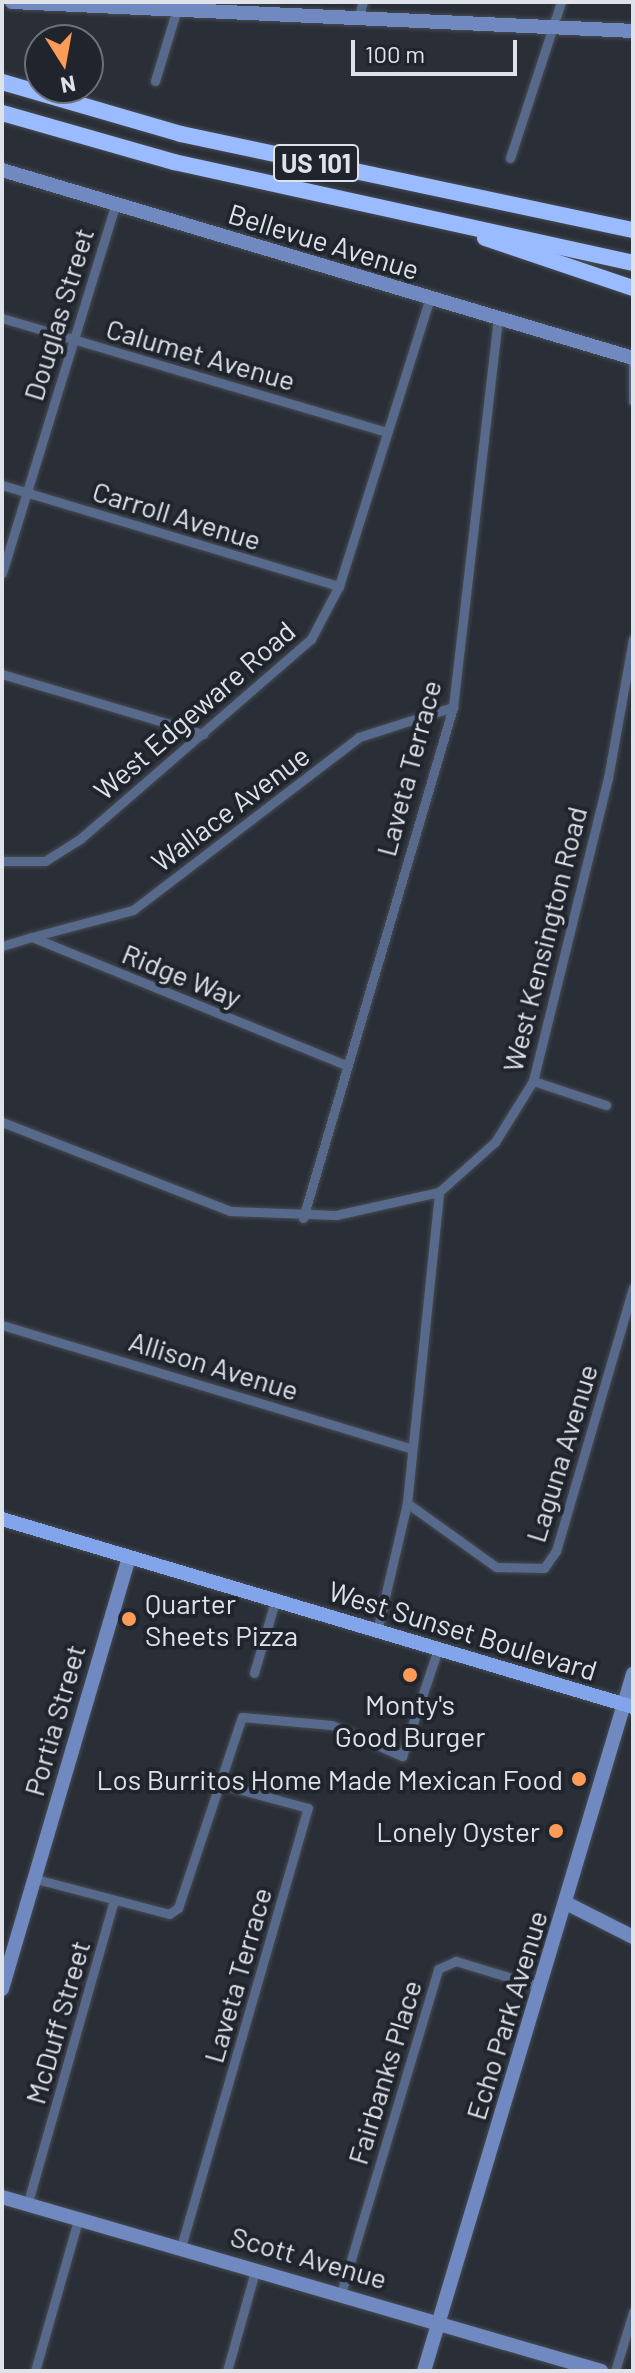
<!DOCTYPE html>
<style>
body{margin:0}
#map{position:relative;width:635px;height:2373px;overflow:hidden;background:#292e37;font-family:Barlow,sans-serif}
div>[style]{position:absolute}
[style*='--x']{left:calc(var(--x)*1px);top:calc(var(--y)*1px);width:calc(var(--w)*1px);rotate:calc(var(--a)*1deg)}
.roads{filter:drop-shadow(0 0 2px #464b53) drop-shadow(0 0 2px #464b53)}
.street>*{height:9px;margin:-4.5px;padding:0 4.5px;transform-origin:4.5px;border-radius:4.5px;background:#586a8c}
.secondary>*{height:14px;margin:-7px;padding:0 7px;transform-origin:7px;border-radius:7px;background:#708ac1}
.primary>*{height:14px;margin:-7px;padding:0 7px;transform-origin:7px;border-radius:7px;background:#81a4ea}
.highway>*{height:16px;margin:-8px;padding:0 8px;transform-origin:8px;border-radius:8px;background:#9abbff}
.dots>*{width:22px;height:22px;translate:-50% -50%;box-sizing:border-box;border:4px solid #20242d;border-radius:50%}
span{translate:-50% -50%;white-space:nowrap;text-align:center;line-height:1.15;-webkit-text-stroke:8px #20242d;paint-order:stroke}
.shield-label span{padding:2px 6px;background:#20242d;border:2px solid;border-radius:6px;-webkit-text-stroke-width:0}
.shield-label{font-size:26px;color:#dfe2e8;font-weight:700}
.street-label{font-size:28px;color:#dfe2e8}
.poi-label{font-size:28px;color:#dfe2e8}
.left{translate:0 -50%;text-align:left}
.right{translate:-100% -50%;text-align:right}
.frame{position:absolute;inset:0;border:4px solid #dfe2e8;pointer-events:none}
.north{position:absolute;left:24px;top:24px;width:80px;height:80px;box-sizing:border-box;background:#20242d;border:2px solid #6c7078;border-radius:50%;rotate:169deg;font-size:22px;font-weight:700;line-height:32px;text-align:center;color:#dfe2e8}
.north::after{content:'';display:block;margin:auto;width:28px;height:36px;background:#fe9c57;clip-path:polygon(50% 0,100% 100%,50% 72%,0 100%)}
.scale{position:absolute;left:351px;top:40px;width:166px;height:36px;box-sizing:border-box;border:4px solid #dfe2e8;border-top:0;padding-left:10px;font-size:24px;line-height:28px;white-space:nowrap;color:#dfe2e8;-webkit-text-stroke:6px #20242d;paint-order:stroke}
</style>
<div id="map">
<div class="roads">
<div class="street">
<div style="--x:358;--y:18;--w:17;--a:-73"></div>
<div style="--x:155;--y:81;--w:83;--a:-73.1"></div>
<div style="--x:510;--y:158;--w:164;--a:-71.9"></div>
<div style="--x:2;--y:318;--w:402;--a:16.5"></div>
<div style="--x:633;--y:360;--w:41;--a:90"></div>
<div style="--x:2;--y:485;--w:352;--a:16.7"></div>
<div style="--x:2;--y:573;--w:385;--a:-72.9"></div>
<div style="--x:2;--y:674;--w:210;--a:16.6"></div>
<div style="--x:2;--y:861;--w:43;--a:0"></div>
<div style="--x:45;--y:861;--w:41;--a:-32.2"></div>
<div style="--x:80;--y:839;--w:306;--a:-40.9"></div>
<div style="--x:311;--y:639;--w:60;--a:-62.2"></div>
<div style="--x:339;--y:586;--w:300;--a:-72.5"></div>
<div style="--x:32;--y:937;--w:105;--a:-15"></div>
<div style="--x:133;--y:910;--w:285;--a:-37.4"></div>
<div style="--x:359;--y:737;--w:99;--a:-17.7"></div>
<div style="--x:2;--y:946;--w:31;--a:-17"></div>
<div style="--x:32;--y:937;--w:338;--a:22.2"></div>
<div style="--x:533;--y:1081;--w:77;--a:18.2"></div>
<div style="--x:2;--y:1122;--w:245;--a:21.3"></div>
<div style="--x:230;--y:1211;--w:106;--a:2.2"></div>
<div style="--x:336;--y:1215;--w:106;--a:-12.6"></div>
<div style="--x:439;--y:1192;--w:75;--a:-41.8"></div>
<div style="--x:495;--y:1142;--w:72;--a:-58.1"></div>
<div style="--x:533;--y:1081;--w:312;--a:-76.1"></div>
<div style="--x:608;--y:778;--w:141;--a:-79.8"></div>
<div style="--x:303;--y:1218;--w:533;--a:-73.64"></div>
<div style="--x:453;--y:707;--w:392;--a:-83.4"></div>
<div style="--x:2;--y:1325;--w:428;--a:16.8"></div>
<div style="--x:407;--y:1503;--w:110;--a:35.7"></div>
<div style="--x:496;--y:1567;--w:48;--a:1.2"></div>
<div style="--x:544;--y:1568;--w:21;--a:-55"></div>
<div style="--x:556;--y:1551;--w:274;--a:-73.7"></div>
<div style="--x:377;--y:1631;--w:131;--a:-76.8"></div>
<div style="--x:407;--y:1503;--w:313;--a:-84.1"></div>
<div style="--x:254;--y:1673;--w:75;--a:-73.7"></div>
<div style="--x:36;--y:1879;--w:138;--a:14.7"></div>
<div style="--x:169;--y:1914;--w:11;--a:-34"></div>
<div style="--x:178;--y:1908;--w:201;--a:-71.5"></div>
<div style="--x:242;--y:1717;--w:90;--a:5.1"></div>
<div style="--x:332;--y:1725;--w:77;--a:23.9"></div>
<div style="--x:402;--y:1756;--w:113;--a:-71.4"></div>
<div style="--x:28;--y:2202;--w:314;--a:-74.1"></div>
<div style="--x:181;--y:2247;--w:457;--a:-73.9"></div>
<div style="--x:308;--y:1808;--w:95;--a:-164.8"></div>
<div style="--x:341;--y:2293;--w:338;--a:-73.3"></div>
<div style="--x:438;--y:1969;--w:20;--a:-24"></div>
<div style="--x:456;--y:1961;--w:89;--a:17"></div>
<div style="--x:35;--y:2371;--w:160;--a:-74.1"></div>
<div style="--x:227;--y:2371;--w:107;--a:-74.3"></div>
<div style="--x:615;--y:2371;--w:62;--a:-73"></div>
</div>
<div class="secondary">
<div style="--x:12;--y:2;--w:622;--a:2.67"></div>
<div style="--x:2;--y:170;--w:658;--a:16.59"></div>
<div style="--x:568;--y:1904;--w:73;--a:26.9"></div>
<div style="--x:2;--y:1989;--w:450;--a:-73.6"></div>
<div style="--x:2;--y:2197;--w:624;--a:16.2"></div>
<div style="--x:424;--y:2371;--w:728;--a:-73.31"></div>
</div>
<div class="primary">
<div style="--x:2;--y:1519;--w:658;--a:16.59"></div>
</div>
<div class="highway">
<div style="--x:2;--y:82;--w:186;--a:16.2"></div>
<div style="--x:181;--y:134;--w:462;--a:12"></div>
<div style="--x:2;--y:113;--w:179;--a:15.9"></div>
<div style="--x:174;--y:162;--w:470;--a:12.4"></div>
<div style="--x:485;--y:238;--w:156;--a:18.7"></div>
</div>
</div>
<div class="dots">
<div style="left:129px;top:1619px;background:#fe9c57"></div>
<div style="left:410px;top:1675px;background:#fe9c57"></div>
<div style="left:579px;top:1779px;background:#fe9c57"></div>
<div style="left:556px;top:1831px;background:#fe9c57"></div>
</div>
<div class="shield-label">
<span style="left:316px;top:163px">US 101</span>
</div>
<div class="street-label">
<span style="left:324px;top:241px;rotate:17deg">Bellevue Avenue</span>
<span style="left:58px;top:314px;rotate:-73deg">Douglas Street</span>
<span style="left:201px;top:354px;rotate:16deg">Calumet Avenue</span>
<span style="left:177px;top:515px;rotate:17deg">Carroll Avenue</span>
<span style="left:194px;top:710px;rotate:-41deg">West Edgeware Road</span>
<span style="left:408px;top:768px;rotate:-75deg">Laveta Terrace</span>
<span style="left:230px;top:808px;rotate:-37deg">Wallace Avenue</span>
<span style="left:544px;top:939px;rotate:-76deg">West Kensington Road</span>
<span style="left:182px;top:975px;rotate:22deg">Ridge Way</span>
<span style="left:214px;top:1365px;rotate:17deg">Allison Avenue</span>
<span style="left:561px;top:1453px;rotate:-73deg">Laguna Avenue</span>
<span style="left:463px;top:1630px;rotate:17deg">West Sunset Boulevard</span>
<span style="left:54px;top:1720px;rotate:-74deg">Portia Street</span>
<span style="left:237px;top:1975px;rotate:-74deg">Laveta Terrace</span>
<span style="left:506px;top:2015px;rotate:-73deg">Echo Park Avenue</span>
<span style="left:57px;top:2022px;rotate:-74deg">McDuff Street</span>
<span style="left:384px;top:2072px;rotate:-73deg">Fairbanks Place</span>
<span style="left:309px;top:2257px;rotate:16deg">Scott Avenue</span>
</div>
<div class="poi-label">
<span class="left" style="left:145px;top:1619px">Quarter<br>Sheets Pizza</span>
<span style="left:410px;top:1720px">Monty's<br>Good Burger</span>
<span class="right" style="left:563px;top:1779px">Los Burritos Home Made Mexican Food</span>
<span class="right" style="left:540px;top:1831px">Lonely Oyster</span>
</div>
<div class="frame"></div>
<div class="north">N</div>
<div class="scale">100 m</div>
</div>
